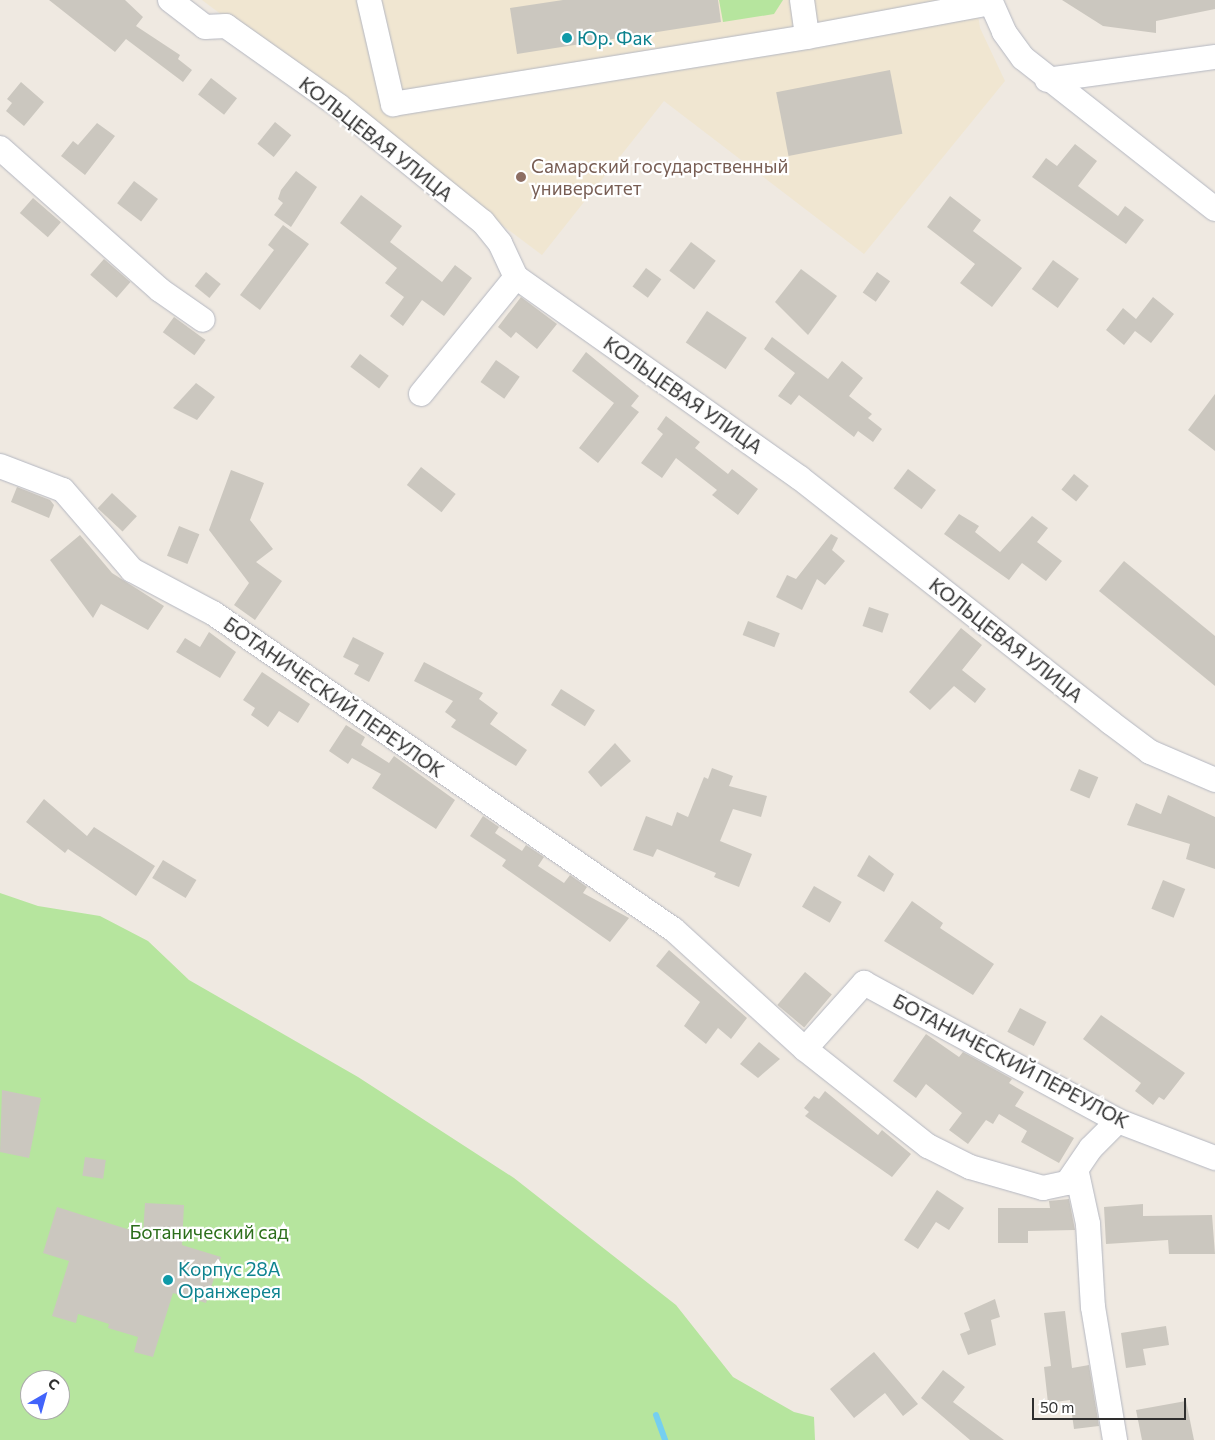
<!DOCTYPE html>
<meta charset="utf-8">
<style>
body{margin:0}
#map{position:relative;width:1215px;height:1440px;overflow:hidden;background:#efe9e1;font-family:Commissioner,sans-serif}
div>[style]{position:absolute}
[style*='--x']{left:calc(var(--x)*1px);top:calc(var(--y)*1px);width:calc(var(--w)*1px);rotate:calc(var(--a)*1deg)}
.education>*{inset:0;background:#f0e6d1}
.green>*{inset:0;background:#b6e59e}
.stream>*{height:6px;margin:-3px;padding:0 3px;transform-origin:3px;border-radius:3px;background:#75cff0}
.building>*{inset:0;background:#cbc7bf;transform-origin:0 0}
.roads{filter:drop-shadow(0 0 1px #b4b7c1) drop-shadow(0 0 1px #b4b7c1)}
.minor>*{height:24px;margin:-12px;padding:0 12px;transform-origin:12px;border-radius:12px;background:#fff}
.dots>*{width:14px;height:14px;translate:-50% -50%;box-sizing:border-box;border:2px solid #fff;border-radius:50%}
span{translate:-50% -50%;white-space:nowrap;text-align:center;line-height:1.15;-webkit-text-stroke:4.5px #fff;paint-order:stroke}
.culture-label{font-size:19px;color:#0d838f}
.left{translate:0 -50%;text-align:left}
.street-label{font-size:19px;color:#2e2e2e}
.education-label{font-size:19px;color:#785e54}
.park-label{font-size:19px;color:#2c6e1b}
.north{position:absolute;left:20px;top:1370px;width:50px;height:50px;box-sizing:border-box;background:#fff;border:1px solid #ababab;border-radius:50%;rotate:38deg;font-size:14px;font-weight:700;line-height:20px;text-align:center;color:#2e2e2e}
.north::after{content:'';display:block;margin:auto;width:18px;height:22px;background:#4264fb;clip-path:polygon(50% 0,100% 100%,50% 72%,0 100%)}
.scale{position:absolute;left:1032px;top:1398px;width:154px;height:22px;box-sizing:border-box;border:2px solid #2e2e2e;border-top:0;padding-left:6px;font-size:15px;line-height:18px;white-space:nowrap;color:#2e2e2e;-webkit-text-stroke:4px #fff;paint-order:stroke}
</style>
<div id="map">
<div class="education">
<div style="clip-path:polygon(202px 0,976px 0,980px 28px,1005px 81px,864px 254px,664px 101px,542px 255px)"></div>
</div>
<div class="green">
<div style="clip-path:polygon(719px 0,783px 0,774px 14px,723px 22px)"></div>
<div style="clip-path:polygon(evenodd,0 893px,38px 906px,100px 916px,148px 941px,189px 980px,358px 1077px,514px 1178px,676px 1305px,733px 1377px,794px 1412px,814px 1417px,815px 1440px,0 1440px,0 893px,30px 1380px,60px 1380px,60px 1410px,30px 1410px,30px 1380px)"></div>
</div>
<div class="stream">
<div style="--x:656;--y:1415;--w:27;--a:70"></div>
</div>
<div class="building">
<div style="clip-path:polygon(49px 0,125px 0,143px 17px,136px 26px,180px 55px,178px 59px,192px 70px,183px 82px,126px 39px,115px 52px)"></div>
<div style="clip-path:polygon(563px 0,718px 0,721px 22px,517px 54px,510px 8px)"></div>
<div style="clip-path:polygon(1062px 0,1215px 0,1215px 9px,1156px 21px,1156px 33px,1103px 26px)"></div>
<div style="left:890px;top:70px;width:65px;height:116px;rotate:79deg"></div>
<div style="left:211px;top:78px;width:33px;height:21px;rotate:38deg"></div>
<div style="clip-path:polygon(21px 82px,44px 102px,24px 126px,6px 111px,12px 103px,7px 99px)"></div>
<div style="left:275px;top:122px;width:21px;height:28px;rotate:39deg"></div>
<div style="clip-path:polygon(97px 123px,115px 136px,85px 175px,61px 156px,73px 141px,78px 145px)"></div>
<div style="clip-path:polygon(1075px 144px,1097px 161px,1078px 186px,1118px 216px,1125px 206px,1144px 220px,1126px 244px,1032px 177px,1046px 158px,1057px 166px)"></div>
<div style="clip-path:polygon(296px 171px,317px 187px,291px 227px,274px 215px,283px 203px,278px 199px,281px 190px)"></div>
<div style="left:134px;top:181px;width:30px;height:28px;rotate:37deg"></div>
<div style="clip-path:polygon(361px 195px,402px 226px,390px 242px,442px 282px,455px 265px,472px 278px,444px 316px,422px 300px,403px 326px,390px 316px,404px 297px,385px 283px,397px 268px,340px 223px)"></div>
<div style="clip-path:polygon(950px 196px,981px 220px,973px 231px,1022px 268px,992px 307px,960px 283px,975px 264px,927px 227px)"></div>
<div style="left:33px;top:198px;width:37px;height:20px;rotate:41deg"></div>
<div style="clip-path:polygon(283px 225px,309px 244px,260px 310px,240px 295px,274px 250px,268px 245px)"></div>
<div style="left:691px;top:242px;width:31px;height:36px;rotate:37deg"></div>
<div style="left:104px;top:259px;width:35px;height:21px;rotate:41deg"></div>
<div style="left:1053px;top:260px;width:32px;height:36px;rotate:36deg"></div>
<div style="left:646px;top:268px;width:19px;height:23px;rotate:36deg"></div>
<div style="clip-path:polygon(801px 269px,837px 296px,808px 335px,775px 302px)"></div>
<div style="left:206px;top:272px;width:19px;height:18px;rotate:39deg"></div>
<div style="left:877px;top:272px;width:16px;height:25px;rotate:35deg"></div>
<div style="clip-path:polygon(521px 297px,557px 324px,537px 349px,516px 332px,511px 338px,498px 327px)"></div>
<div style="clip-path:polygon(1153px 297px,1174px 314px,1151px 343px,1135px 331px,1124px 345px,1106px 330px,1123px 308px,1136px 319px)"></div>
<div style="left:707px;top:311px;width:48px;height:38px;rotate:34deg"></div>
<div style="left:174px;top:317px;width:39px;height:19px;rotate:36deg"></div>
<div style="clip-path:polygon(772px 337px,828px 379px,842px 361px,863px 378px,849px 396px,872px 414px,868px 418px,882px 429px,873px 442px,858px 431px,854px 437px,799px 395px,791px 405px,778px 396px,795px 373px,764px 349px)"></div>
<div style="clip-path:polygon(586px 352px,639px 396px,631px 406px,639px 412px,598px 463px,579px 448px,614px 403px,572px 371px)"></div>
<div style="left:360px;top:354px;width:36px;height:16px;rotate:37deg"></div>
<div style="left:496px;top:360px;width:29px;height:27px;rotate:35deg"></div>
<div style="clip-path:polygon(196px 383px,215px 397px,197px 420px,173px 408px)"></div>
<div style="clip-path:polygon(1215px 394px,1215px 451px,1188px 430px)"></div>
<div style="clip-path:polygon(666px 416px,700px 442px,695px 448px,728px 474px,732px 469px,758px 489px,738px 515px,712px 495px,717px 490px,676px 458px,662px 478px,641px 463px,663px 434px,657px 429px)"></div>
<div style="left:421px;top:467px;width:44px;height:23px;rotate:38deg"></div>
<div style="left:908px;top:469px;width:35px;height:24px;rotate:37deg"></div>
<div style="clip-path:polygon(231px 470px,264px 483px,250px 520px,273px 549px,256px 562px,282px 581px,255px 620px,234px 605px,249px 583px,209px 530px)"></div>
<div style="left:1074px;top:474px;width:19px;height:20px;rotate:39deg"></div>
<div style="clip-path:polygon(17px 487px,50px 500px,54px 505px,49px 518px,11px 502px)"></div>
<div style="left:112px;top:493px;width:34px;height:21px;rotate:43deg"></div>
<div style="clip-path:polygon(959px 514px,979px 526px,975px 532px,1000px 552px,1032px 516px,1048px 528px,1037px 542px,1062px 561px,1046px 581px,1022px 563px,1009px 580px,944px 534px)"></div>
<div style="left:179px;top:526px;width:22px;height:32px;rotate:22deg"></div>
<div style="clip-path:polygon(831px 534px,838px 538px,832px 550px,845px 561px,825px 585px,817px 579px,802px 610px,776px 597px,787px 575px,796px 579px)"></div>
<div style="clip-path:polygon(80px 535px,112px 573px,164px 606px,148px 630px,101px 604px,93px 618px,50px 560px)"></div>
<div style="clip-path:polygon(1124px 561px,1215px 636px,1215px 686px,1099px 591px)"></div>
<div style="left:869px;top:607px;width:21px;height:20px;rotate:19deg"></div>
<div style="left:748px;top:621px;width:34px;height:15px;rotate:21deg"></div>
<div style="clip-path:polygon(961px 628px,982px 645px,962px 670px,986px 689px,975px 703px,954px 686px,930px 710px,909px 692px)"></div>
<div style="clip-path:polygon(209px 632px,236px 652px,220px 678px,176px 652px,185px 638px,200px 647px)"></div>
<div style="clip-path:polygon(353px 637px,384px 653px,369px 682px,354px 674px,359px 665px,343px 657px)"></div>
<div style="clip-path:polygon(424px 662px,483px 693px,479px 699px,498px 713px,490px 724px,527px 750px,516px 766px,451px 727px,456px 720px,445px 712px,453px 701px,414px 681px)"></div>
<div style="clip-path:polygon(262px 672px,310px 704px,298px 723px,279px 711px,268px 727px,251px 715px,255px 708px,243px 700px)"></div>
<div style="left:561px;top:689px;width:40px;height:19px;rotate:32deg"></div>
<div style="clip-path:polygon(346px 725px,365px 737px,361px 745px,389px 763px,394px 756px,455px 800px,436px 829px,372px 788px,381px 774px,352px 758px,348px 764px,329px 751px)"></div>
<div style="clip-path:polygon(615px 743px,631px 761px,601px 787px,588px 772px)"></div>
<div style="clip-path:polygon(712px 768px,733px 776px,729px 786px,767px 796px,761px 817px,733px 809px,720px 841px,752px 854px,739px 887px,714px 877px,716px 873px,657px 849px,653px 857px,633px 850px,646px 816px,672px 826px,677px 812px,688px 817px,704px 777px,708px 779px)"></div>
<div style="left:1079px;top:769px;width:21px;height:23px;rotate:23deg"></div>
<div style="clip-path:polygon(1168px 795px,1215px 817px,1215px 869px,1186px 859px,1190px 844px,1127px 825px,1136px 803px,1161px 814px)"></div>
<div style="clip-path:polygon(44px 799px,87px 836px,94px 827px,155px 866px,136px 896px,68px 849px,65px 853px,26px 822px)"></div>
<div style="clip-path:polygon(483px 816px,499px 827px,495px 833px,522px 851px,526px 845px,544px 857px,538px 866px,564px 883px,570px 875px,587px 887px,583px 893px,629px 918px,610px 942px,502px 866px,506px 860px,470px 836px)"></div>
<div style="clip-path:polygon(869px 855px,894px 874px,884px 892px,857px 876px)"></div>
<div style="left:163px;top:860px;width:39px;height:21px;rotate:31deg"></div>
<div style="left:1163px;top:880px;width:24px;height:31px;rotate:22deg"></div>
<div style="left:814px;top:886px;width:32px;height:24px;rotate:30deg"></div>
<div style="clip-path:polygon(912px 901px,943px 923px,940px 928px,994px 964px,973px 995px,884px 941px)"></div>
<div style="clip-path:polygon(669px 950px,747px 1018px,731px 1039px,718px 1028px,706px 1044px,684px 1026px,700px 1002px,656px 966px)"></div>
<div style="left:805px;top:972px;width:35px;height:43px;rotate:40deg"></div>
<div style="left:1020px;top:1008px;width:30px;height:27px;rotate:28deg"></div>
<div style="clip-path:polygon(1101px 1015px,1185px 1073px,1164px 1100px,1159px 1097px,1153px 1105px,1135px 1091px,1141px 1083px,1083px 1039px)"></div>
<div style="clip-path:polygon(926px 1034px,959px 1057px,963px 1052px,1012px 1079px,1009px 1083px,1024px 1092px,1015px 1106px,1074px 1138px,1059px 1163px,1021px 1142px,1027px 1131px,999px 1114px,993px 1124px,986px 1120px,968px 1144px,949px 1130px,962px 1113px,926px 1084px,916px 1098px,893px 1081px)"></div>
<div style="clip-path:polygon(759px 1042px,780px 1059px,758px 1078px,740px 1064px)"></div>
<div style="clip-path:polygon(2px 1090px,41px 1098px,29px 1158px,0 1152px)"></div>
<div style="clip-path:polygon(825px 1091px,878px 1135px,882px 1130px,911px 1154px,892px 1177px,805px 1116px,809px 1112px,804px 1108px,814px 1096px,819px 1099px)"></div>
<div style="left:85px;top:1157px;width:21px;height:19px;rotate:8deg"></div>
<div style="clip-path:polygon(937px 1190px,964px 1208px,949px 1230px,936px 1222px,918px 1249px,904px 1240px)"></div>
<div style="clip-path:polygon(1069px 1199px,1075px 1230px,1028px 1231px,1028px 1243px,998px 1243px,998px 1208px,1050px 1208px,1049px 1201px)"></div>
<div style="clip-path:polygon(145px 1203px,184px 1205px,182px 1245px,221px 1257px,206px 1303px,173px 1293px,153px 1357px,134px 1352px,138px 1337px,108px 1328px,109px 1324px,78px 1314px,76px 1323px,52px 1316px,69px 1261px,43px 1253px,57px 1207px,143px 1234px)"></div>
<div style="clip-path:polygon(1143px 1204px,1143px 1216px,1212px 1215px,1215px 1254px,1169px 1254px,1168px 1240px,1106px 1244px,1104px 1207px)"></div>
<div style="clip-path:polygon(995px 1299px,1000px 1317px,991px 1320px,996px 1345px,968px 1355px,960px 1334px,970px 1330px,964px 1313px)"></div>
<div style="clip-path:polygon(1065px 1311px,1072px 1368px,1089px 1365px,1099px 1426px,1074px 1429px,1070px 1400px,1048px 1403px,1044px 1367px,1051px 1366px,1044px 1313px)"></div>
<div style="clip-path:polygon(1166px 1326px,1169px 1345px,1143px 1349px,1146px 1365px,1126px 1368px,1121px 1333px)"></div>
<div style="clip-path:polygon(874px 1352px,918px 1404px,903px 1416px,885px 1393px,854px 1418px,830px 1389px)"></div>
<div style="clip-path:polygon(943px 1370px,965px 1387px,953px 1402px,1004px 1440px,970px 1440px,921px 1398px)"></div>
<div style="clip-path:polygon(1186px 1401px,1194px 1440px,1142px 1440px,1136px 1410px)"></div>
</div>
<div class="roads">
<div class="minor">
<div style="--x:170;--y:0;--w:44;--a:37.6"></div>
<div style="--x:205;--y:27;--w:21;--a:-3"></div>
<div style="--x:226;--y:26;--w:138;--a:35.3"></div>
<div style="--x:339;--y:106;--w:185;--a:38.9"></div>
<div style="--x:483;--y:222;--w:27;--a:51"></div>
<div style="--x:500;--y:243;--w:38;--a:65"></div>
<div style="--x:516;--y:277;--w:348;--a:35.3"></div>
<div style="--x:800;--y:478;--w:395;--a:38.2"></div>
<div style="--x:1110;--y:722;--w:50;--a:36.9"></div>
<div style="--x:1150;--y:752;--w:71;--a:23.3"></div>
<div style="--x:369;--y:0;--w:107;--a:77"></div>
<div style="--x:393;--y:104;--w:419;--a:-9.2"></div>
<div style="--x:802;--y:0;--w:37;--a:82"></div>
<div style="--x:807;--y:37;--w:187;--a:-10.5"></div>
<div style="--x:990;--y:0;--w:35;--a:66"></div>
<div style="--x:1004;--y:32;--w:32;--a:54"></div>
<div style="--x:1023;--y:58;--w:244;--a:38.2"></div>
<div style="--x:1047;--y:80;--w:170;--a:-7.8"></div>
<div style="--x:0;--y:148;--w:214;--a:41.6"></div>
<div style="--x:160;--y:290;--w:52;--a:34.9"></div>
<div style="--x:421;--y:394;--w:151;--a:-50.9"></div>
<div style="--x:0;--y:466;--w:67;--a:20.9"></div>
<div style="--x:63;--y:490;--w:106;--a:49.2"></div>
<div style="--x:132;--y:570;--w:92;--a:28"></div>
<div style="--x:213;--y:613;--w:559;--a:34.51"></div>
<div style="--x:674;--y:930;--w:177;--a:42.3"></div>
<div style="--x:805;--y:1049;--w:157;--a:38.3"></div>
<div style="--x:928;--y:1146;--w:47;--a:26.6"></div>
<div style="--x:970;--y:1167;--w:76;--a:16"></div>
<div style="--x:1043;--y:1188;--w:25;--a:-12"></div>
<div style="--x:1067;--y:1183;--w:42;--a:-55.6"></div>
<div style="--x:1091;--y:1148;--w:38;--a:-45"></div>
<div style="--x:805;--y:1049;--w:89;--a:-48.2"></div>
<div style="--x:864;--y:983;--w:289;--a:28.5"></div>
<div style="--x:1118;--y:1121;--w:104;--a:20.9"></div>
<div style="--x:1077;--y:1173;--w:52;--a:77.8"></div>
<div style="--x:1088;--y:1224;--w:83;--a:86.6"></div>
<div style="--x:1093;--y:1307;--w:135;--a:80.6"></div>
</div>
</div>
<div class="dots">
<div style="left:567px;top:38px;background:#0f9aa8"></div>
<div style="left:521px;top:177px;background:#8d6e63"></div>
<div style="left:168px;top:1280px;background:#0f9aa8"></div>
</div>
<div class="culture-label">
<span class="left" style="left:577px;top:38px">Юр. Фак</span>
<span class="left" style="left:178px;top:1280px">Корпус 28А<br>Оранжерея</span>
</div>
<div class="street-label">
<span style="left:376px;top:139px;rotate:38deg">КОЛЬЦЕВАЯ УЛИЦА</span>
<span style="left:683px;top:395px;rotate:35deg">КОЛЬЦЕВАЯ УЛИЦА</span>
<span style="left:1006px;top:640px;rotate:38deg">КОЛЬЦЕВАЯ УЛИЦА</span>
<span style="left:334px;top:697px;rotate:35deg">БОТАНИЧЕСКИЙ ПЕРЕУЛОК</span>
<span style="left:1011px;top:1061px;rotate:28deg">БОТАНИЧЕСКИЙ ПЕРЕУЛОК</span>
</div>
<div class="education-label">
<span class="left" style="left:531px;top:177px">Самарский государственный<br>университет</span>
</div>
<div class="park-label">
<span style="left:209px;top:1232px">Ботанический сад</span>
</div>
<div class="north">С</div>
<div class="scale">50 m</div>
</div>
